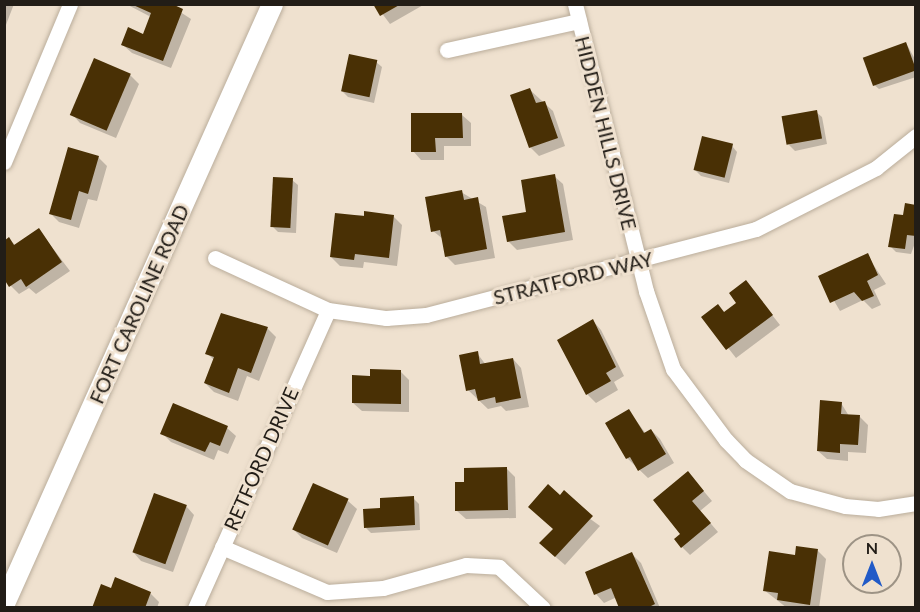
<!DOCTYPE html>
<style>
body{margin:0}
#map{position:relative;width:920px;height:612px;overflow:hidden;background:#efe1cf;font-family:Lato,sans-serif}
div>[style]{position:absolute}
[style*='--x']{left:calc(var(--x)*1px);top:calc(var(--y)*1px);width:calc(var(--w)*1px);rotate:calc(var(--a)*1deg)}
.shadow>*{inset:0;background:#0003}
.building>*{inset:0;background:#493005;transform-origin:0 0}
.roads{filter:drop-shadow(0 0 2px #baad9b) drop-shadow(0 0 2px #baad9b)}
.street>*{height:15px;margin:-7.5px;padding:0 7.5px;transform-origin:7.5px;border-radius:7.5px;background:#fff}
.secondary>*{height:21px;margin:-10.5px;padding:0 10.5px;transform-origin:10.5px;border-radius:10.5px;background:#fff}
span{translate:-50% -50%;white-space:nowrap;text-align:center;line-height:1.15;-webkit-text-stroke:6px #efe1cf;paint-order:stroke}
.street-label{font-size:20px;color:#221d17}
.frame{position:absolute;inset:0;border:6px solid #221d17;pointer-events:none}
.north{position:absolute;left:842px;top:534px;width:60px;height:60px;box-sizing:border-box;background:#efe1cf;border:2px solid #9d9385;border-radius:50%;rotate:0deg;font-size:16px;font-weight:700;line-height:24px;text-align:center;color:#221d17}
.north::after{content:'';display:block;margin:auto;width:21px;height:27px;background:#215ac7;clip-path:polygon(50% 0,100% 100%,50% 72%,0 100%)}
</style>
<div id="map">
<div class="shadow">
<div style="clip-path:polygon(4px 4px,14px 4px,4px 30px)"></div>
<div style="clip-path:polygon(126px 4px,168px 4px,191px 19px,171px 68px,132px 53px,123px 45px,144px 36px,151px 17px)"></div>
<div style="clip-path:polygon(375px 4px,425px 4px,390px 24px)"></div>
<div style="clip-path:polygon(906px 43px,916px 61px,916px 77px,879px 89px,873px 84px)"></div>
<div style="clip-path:polygon(376px 62px,382px 67px,374px 103px,348px 97px,342px 91px)"></div>
<div style="clip-path:polygon(130px 75px,139px 84px,116px 138px,80px 123px,72px 114px)"></div>
<div style="clip-path:polygon(530px 90px,553px 111px,565px 146px,539px 156px,530px 147px)"></div>
<div style="clip-path:polygon(816px 112px,822px 117px,827px 144px,795px 151px,789px 145px)"></div>
<div style="clip-path:polygon(462px 115px,471px 123px,471px 146px,444px 146px,444px 160px,421px 160px,413px 151px)"></div>
<div style="clip-path:polygon(732px 146px,737px 152px,729px 183px,701px 176px,695px 170px)"></div>
<div style="clip-path:polygon(98px 157px,107px 166px,97px 201px,88px 199px,79px 228px,59px 222px,51px 214px)"></div>
<div style="clip-path:polygon(554px 176px,563px 184px,573px 240px,517px 250px,508px 241px)"></div>
<div style="clip-path:polygon(292px 180px,298px 185px,296px 233px,278px 232px,272px 226px)"></div>
<div style="clip-path:polygon(461px 192px,486px 207px,495px 258px,455px 265px,446px 256px,443px 239px,433px 231px)"></div>
<div style="clip-path:polygon(916px 206px,916px 240px,911px 254px,896px 252px,890px 246px,904px 217px)"></div>
<div style="clip-path:polygon(336px 215px,393px 216px,402px 225px,397px 266px,364px 262px,363px 268px,340px 266px,331px 257px)"></div>
<div style="clip-path:polygon(39px 230px,70px 271px,36px 294px,29px 288px,19px 294px,11px 286px,9px 239px,16px 246px)"></div>
<div style="clip-path:polygon(867px 255px,886px 284px,874px 290px,881px 305px,872px 309px,863px 300px,840px 311px,820px 277px)"></div>
<div style="clip-path:polygon(746px 282px,780px 325px,736px 358px,704px 317px,718px 306px,725px 313px,738px 304px)"></div>
<div style="clip-path:polygon(248px 321px,268px 329px,276px 337px,259px 381px,247px 376px,238px 401px,214px 392px,205px 383px,214px 360px,207px 353px)"></div>
<div style="clip-path:polygon(593px 321px,601px 330px,624px 376px,614px 382px,618px 390px,596px 403px,587px 394px)"></div>
<div style="clip-path:polygon(477px 353px,486px 365px,513px 359px,521px 368px,529px 407px,506px 411px,501px 406px,488px 409px,468px 390px)"></div>
<div style="clip-path:polygon(401px 372px,409px 380px,409px 412px,362px 411px,353px 403px,372px 377px)"></div>
<div style="clip-path:polygon(841px 403px,849px 416px,859px 416px,868px 425px,866px 453px,848px 452px,848px 461px,827px 459px,818px 451px)"></div>
<div style="clip-path:polygon(174px 405px,227px 428px,236px 436px,228px 454px,218px 450px,214px 460px,171px 442px,162px 433px)"></div>
<div style="clip-path:polygon(629px 411px,646px 434px,651px 430px,660px 439px,674px 463px,648px 478px,627px 458px,607px 424px)"></div>
<div style="clip-path:polygon(507px 469px,515px 477px,516px 518px,466px 519px,457px 511px,466px 484px)"></div>
<div style="clip-path:polygon(696px 482px,712px 501px,700px 511px,718px 532px,690px 555px,682px 547px,682px 534px)"></div>
<div style="clip-path:polygon(560px 497px,600px 526px,565px 565px,550px 552px)"></div>
<div style="clip-path:polygon(413px 498px,419px 504px,420px 530px,371px 533px,366px 528px)"></div>
<div style="clip-path:polygon(348px 501px,357px 509px,337px 553px,302px 538px,293px 529px)"></div>
<div style="clip-path:polygon(186px 506px,194px 515px,173px 572px,141px 561px,133px 552px)"></div>
<div style="clip-path:polygon(818px 551px,826px 559px,819px 608px,787px 608px,764px 590px,796px 557px)"></div>
<div style="clip-path:polygon(632px 554px,641px 563px,660px 608px,621px 608px,617px 597px,604px 603px,596px 594px)"></div>
<div style="clip-path:polygon(150px 593px,159px 602px,157px 608px,93px 608px)"></div>
</div>
<div class="building">
<div style="clip-path:polygon(131px 4px,172px 4px,183px 9px,163px 61px,121px 45px,128px 27px,143px 34px,151px 13px)"></div>
<div style="clip-path:polygon(373px 4px,401px 4px,380px 16px)"></div>
<div style="left:906px;top:42px;width:30px;height:46px;rotate:70deg"></div>
<div style="left:349px;top:54px;width:29px;height:38px;rotate:12deg"></div>
<div style="left:94px;top:58px;width:40px;height:62px;rotate:23deg"></div>
<div style="clip-path:polygon(530px 88px,536px 103px,545px 101px,558px 138px,529px 148px,510px 95px)"></div>
<div style="left:817px;top:110px;width:29px;height:36px;rotate:80deg"></div>
<div style="clip-path:polygon(411px 113px,462px 113px,463px 138px,435px 138px,436px 152px,411px 152px)"></div>
<div style="left:702px;top:136px;width:32px;height:35px;rotate:14deg"></div>
<div style="clip-path:polygon(68px 147px,99px 156px,88px 194px,79px 191px,71px 220px,49px 214px)"></div>
<div style="clip-path:polygon(555px 174px,565px 232px,507px 242px,502px 216px,526px 212px,521px 180px)"></div>
<div style="left:273px;top:177px;width:20px;height:50px;rotate:3deg"></div>
<div style="clip-path:polygon(462px 190px,464px 200px,478px 197px,487px 249px,445px 257px,440px 230px,431px 232px,425px 197px)"></div>
<div style="clip-path:polygon(905px 203px,916px 205px,916px 236px,907px 235px,905px 249px,888px 247px,894px 214px,903px 215px)"></div>
<div style="clip-path:polygon(364px 211px,394px 215px,389px 258px,355px 254px,354px 260px,330px 257px,335px 213px,364px 216px)"></div>
<div style="clip-path:polygon(39px 228px,62px 262px,26px 287px,21px 279px,9px 287px,4px 279px,4px 241px,9px 237px,14px 245px)"></div>
<div style="clip-path:polygon(868px 253px,878px 275px,867px 281px,874px 296px,862px 301px,854px 292px,830px 303px,818px 276px)"></div>
<div style="clip-path:polygon(746px 280px,773px 315px,726px 350px,701px 317px,718px 304px,724px 312px,736px 303px,729px 293px)"></div>
<div style="clip-path:polygon(221px 313px,268px 327px,251px 373px,238px 368px,229px 393px,204px 383px,214px 357px,205px 354px)"></div>
<div style="clip-path:polygon(593px 319px,616px 367px,606px 373px,611px 381px,586px 395px,557px 340px)"></div>
<div style="clip-path:polygon(478px 351px,480px 364px,513px 358px,521px 398px,496px 403px,495px 397px,478px 401px,475px 389px,466px 391px,459px 355px)"></div>
<div style="clip-path:polygon(370px 369px,401px 370px,401px 404px,352px 403px,352px 375px,370px 376px)"></div>
<div style="clip-path:polygon(820px 400px,842px 402px,841px 414px,860px 415px,858px 445px,840px 444px,840px 453px,817px 451px)"></div>
<div style="clip-path:polygon(173px 403px,228px 426px,220px 446px,210px 442px,205px 452px,160px 434px)"></div>
<div style="clip-path:polygon(629px 409px,644px 433px,651px 429px,666px 454px,638px 471px,630px 457px,626px 459px,605px 423px)"></div>
<div style="clip-path:polygon(507px 467px,508px 510px,455px 511px,455px 482px,464px 482px,464px 468px)"></div>
<div style="clip-path:polygon(688px 471px,704px 491px,692px 501px,711px 523px,681px 548px,674px 539px,680px 534px,653px 500px)"></div>
<div style="left:313px;top:483px;width:39px;height:51px;rotate:24deg"></div>
<div style="clip-path:polygon(548px 484px,560px 495px,564px 490px,593px 516px,555px 557px,539px 543px,553px 529px,528px 507px)"></div>
<div style="left:154px;top:493px;width:35px;height:63px;rotate:20deg"></div>
<div style="clip-path:polygon(414px 496px,415px 525px,364px 528px,363px 509px,380px 508px,380px 498px)"></div>
<div style="clip-path:polygon(796px 546px,818px 549px,810px 605px,777px 600px,778px 593px,763px 591px,769px 551px,795px 555px)"></div>
<div style="clip-path:polygon(632px 552px,655px 604px,647px 608px,619px 608px,611px 588px,594px 595px,585px 572px)"></div>
<div style="clip-path:polygon(115px 577px,151px 592px,145px 608px,92px 608px,101px 584px,111px 588px)"></div>
</div>
<div class="roads">
<div class="street">
<div style="--x:575;--y:4;--w:296;--a:76.1"></div>
<div style="--x:646;--y:291;--w:83;--a:70.9"></div>
<div style="--x:673;--y:369;--w:89;--a:53.3"></div>
<div style="--x:726;--y:440;--w:28;--a:46"></div>
<div style="--x:745;--y:460;--w:55;--a:34.6"></div>
<div style="--x:790;--y:491;--w:57;--a:15.3"></div>
<div style="--x:845;--y:506;--w:33;--a:5"></div>
<div style="--x:878;--y:509;--w:38;--a:-9"></div>
<div style="--x:447;--y:50;--w:135;--a:-12.4"></div>
<div style="--x:4;--y:162;--w:171;--a:-67.3"></div>
<div style="--x:215;--y:258;--w:124;--a:24.7"></div>
<div style="--x:328;--y:310;--w:59;--a:7.9"></div>
<div style="--x:386;--y:318;--w:40;--a:-4.3"></div>
<div style="--x:426;--y:315;--w:341;--a:-14.6"></div>
<div style="--x:756;--y:229;--w:135;--a:-26.9"></div>
<div style="--x:876;--y:168;--w:51;--a:-38.7"></div>
<div style="--x:222;--y:547;--w:114;--a:23.2"></div>
<div style="--x:327;--y:592;--w:56;--a:-4.1"></div>
<div style="--x:383;--y:588;--w:86;--a:-15.5"></div>
<div style="--x:466;--y:565;--w:33;--a:3"></div>
<div style="--x:499;--y:567;--w:60;--a:43"></div>
<div style="--x:195;--y:608;--w:326;--a:-65.9"></div>
</div>
<div class="secondary">
<div style="--x:4;--y:603;--w:656;--a:-65.9"></div>
</div>
</div>
<div class="street-label">
<span style="left:606px;top:133px;rotate:76deg">HIDDEN HILLS DRIVE</span>
<span style="left:573px;top:278px;rotate:-14deg">STRATFORD WAY</span>
<span style="left:139px;top:304px;rotate:-66deg">FORT CAROLINE ROAD</span>
<span style="left:261px;top:459px;rotate:-66deg">RETFORD DRIVE</span>
</div>
<div class="frame"></div>
<div class="north">N</div>
</div>
